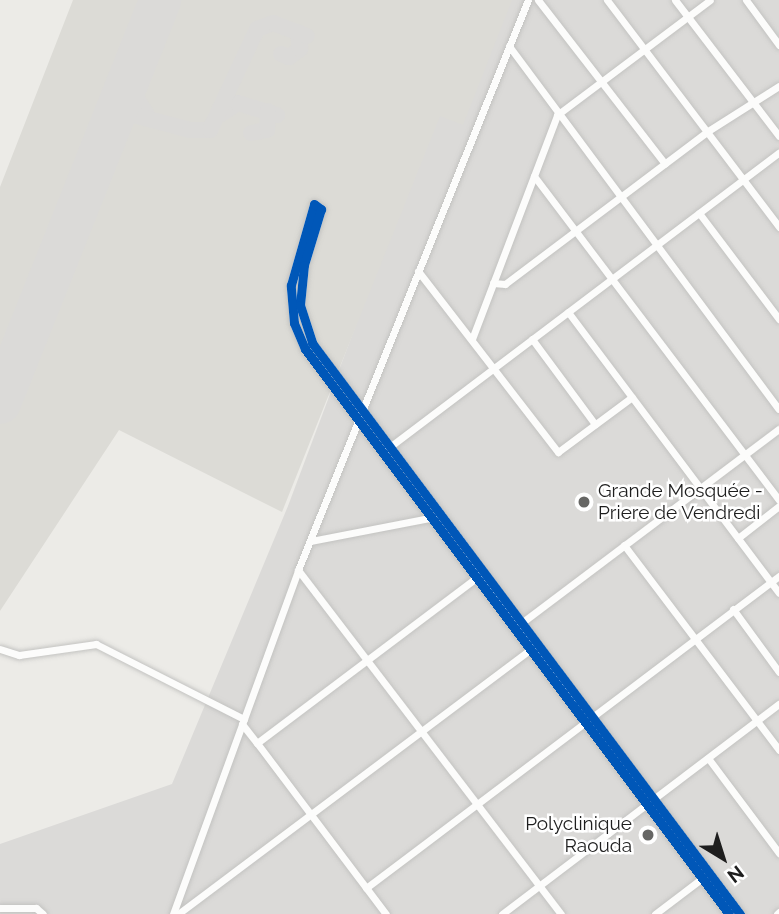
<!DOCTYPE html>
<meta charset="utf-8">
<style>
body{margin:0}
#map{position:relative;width:779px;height:914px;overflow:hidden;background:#ecebe7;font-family:Raleway,sans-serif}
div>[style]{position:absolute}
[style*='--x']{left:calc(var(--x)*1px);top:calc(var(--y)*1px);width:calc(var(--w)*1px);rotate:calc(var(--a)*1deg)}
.residential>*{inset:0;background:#dbdad8}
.airport>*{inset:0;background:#dcdbd6}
.taxiway>*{height:16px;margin:-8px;padding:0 8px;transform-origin:8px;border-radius:8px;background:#dbdad8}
.runway>*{height:42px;margin:-21px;padding:0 21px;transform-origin:21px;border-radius:21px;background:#dbdad8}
.roads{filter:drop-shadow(0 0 2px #c3c3c1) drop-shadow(0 0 2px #c3c3c1)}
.minor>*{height:7px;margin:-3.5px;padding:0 3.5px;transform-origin:3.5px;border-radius:3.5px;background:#fcfcfb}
.tertiary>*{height:9px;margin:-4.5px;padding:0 4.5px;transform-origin:4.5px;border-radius:4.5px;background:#fcfcfb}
.cycleway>*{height:9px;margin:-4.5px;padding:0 4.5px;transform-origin:4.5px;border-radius:4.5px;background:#0057b8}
.dots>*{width:19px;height:19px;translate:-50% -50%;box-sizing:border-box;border:4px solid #fff;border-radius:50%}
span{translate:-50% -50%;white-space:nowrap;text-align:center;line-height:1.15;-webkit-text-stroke:5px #fff;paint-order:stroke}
.poi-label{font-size:19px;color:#1e1e1e}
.left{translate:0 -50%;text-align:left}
.right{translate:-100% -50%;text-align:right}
.north{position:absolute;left:688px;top:823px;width:70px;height:70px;-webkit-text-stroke:5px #fff;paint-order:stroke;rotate:142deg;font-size:19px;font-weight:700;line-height:28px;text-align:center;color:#1e1e1e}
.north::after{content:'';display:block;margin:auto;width:24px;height:32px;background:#1e1e1e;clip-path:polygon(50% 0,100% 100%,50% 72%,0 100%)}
</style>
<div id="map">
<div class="residential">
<div style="clip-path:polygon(478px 0,779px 0,779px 914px,0 914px,0 844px,172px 784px,288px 506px)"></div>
</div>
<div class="airport">
<div style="clip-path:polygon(73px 0,512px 0,463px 125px,440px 116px,282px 512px,119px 430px,0 611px,0 187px)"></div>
</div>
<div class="taxiway">
<div style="--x:281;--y:54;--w:9;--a:21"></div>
<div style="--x:289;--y:57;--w:14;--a:-36"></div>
<div style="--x:300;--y:49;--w:17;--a:-97"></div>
<div style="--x:132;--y:73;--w:21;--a:85"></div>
<div style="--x:134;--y:94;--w:25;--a:58"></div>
<div style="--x:221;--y:114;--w:20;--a:-33"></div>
<div style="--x:238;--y:103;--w:41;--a:17.1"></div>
<div style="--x:251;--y:133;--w:16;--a:-11"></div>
<div style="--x:267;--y:130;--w:19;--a:-87"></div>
<div style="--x:105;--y:140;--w:23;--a:-56"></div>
<div style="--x:118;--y:121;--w:16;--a:-22"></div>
<div style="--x:133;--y:115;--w:59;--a:14.7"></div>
<div style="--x:190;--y:130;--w:20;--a:0"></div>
<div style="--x:210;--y:130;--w:111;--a:-65"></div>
<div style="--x:257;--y:29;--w:17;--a:-21"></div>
<div style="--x:273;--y:23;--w:36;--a:21"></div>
</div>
<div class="runway">
<div style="--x:0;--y:403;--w:434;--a:-68.3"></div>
</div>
<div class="roads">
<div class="minor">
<div style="--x:538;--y:0;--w:207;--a:52.2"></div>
<div style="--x:607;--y:0;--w:285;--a:52.8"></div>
<div style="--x:675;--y:0;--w:171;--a:52.6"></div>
<div style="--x:746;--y:0;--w:56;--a:53.7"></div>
<div style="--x:509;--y:46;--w:452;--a:53.4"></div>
<div style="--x:534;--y:176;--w:406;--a:52.9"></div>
<div style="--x:699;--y:213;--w:133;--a:53"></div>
<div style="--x:418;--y:271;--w:229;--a:52.3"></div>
<div style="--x:558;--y:452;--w:92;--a:-36.6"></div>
<div style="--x:493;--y:283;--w:12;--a:5"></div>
<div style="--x:505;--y:284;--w:254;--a:-37"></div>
<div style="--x:708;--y:131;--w:84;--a:-32.4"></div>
<div style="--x:568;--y:312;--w:351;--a:53.1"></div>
<div style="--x:472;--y:339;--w:240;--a:-69.2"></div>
<div style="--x:557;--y:115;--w:191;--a:-36.9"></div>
<div style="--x:532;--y:339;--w:106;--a:53.5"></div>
<div style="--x:383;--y:452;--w:496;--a:-37.1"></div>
<div style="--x:738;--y:538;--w:52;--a:-38"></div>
<div style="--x:311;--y:541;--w:125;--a:-11"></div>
<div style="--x:624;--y:545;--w:257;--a:52.9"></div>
<div style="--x:298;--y:570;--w:433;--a:52.6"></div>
<div style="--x:733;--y:609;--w:78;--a:53.9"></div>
<div style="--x:520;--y:624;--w:324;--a:-37"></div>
<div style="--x:0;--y:649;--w:20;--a:18"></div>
<div style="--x:19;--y:655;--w:78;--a:-8.1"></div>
<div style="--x:96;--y:644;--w:166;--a:26.9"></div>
<div style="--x:242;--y:724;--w:24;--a:52"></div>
<div style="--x:257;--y:743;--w:278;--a:-37"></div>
<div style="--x:257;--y:743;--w:214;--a:53"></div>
<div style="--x:708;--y:758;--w:119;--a:53.2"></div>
<div style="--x:366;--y:888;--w:518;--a:-37.07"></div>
<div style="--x:0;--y:908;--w:36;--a:0"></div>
<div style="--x:36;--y:908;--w:9;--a:41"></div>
<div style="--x:173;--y:914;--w:366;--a:-70"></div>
<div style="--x:298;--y:570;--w:615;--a:-68.03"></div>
<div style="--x:178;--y:914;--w:445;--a:-36.9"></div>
<div style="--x:502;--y:914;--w:348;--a:-37.2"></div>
<div style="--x:655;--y:914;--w:63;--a:-37.2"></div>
<div style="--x:777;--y:914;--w:3;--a:-45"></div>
</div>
<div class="tertiary">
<div style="--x:729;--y:914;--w:706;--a:-126.89"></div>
<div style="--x:305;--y:349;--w:28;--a:-113"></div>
<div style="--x:294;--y:323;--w:38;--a:-95"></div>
<div style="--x:291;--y:285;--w:84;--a:-74.1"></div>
<div style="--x:314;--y:204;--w:9;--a:36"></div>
<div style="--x:321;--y:209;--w:59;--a:106.9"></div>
<div style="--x:304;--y:265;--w:40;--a:95.7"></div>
<div style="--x:300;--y:305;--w:40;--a:72"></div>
<div style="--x:312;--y:343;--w:714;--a:53.15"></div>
</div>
</div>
<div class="cycleway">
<div style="--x:729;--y:914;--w:706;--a:-126.89"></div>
<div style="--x:305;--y:349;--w:28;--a:-113"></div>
<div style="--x:294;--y:323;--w:38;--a:-95"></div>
<div style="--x:291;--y:285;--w:84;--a:-74.1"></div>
<div style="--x:314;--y:204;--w:9;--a:36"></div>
<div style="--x:321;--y:209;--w:59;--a:106.9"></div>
<div style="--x:304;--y:265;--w:40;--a:95.7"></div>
<div style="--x:300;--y:305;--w:40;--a:72"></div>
<div style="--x:312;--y:343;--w:714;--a:53.15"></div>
</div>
<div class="dots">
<div style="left:584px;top:502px;background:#666664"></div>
<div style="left:648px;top:835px;background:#666664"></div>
</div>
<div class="poi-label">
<span class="left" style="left:598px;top:502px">Grande Mosquée -<br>Priere de Vendredi</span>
<span class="right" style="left:632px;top:835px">Polyclinique<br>Raouda</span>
</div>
<div class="north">N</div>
</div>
